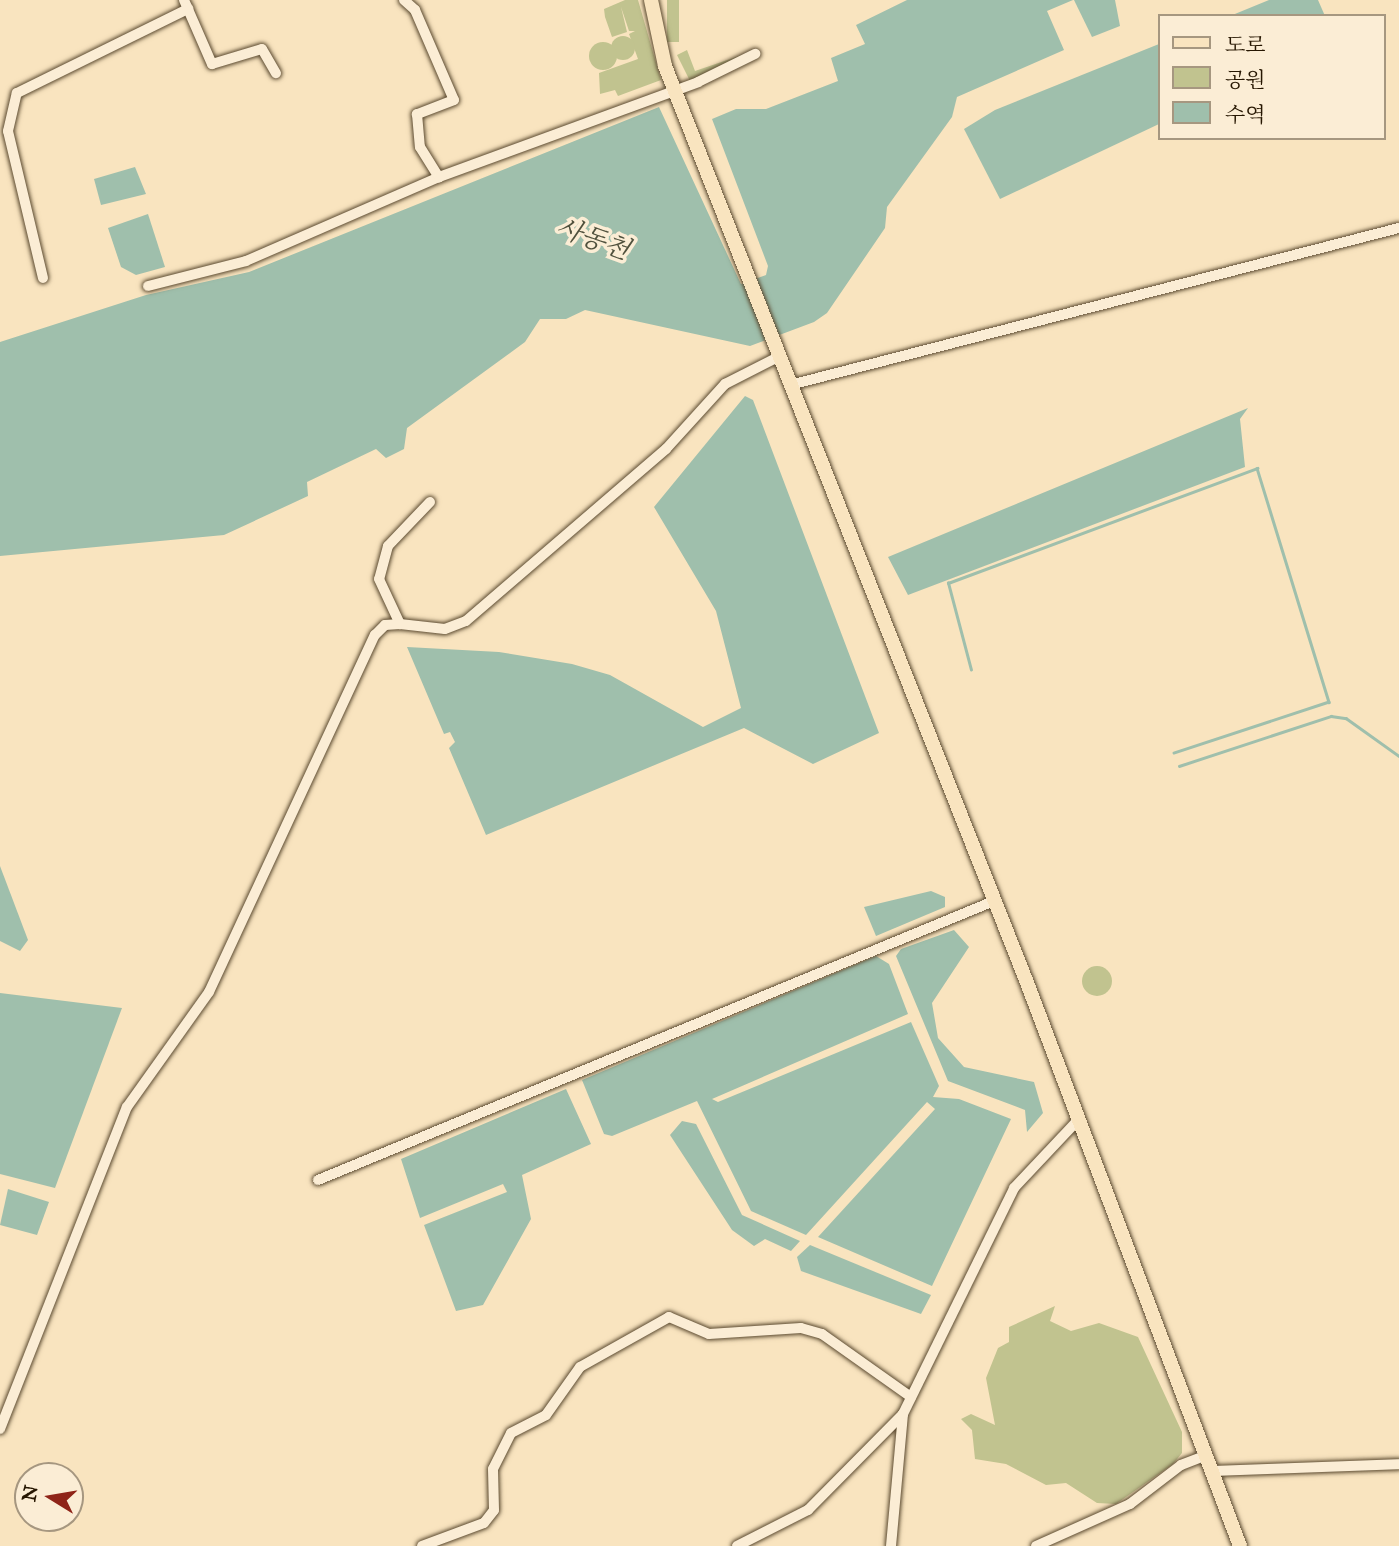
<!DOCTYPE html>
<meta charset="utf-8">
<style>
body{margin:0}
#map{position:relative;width:1399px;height:1546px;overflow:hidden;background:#f9e4bf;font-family:"IM FELL Great Primer","Noto Serif KR",serif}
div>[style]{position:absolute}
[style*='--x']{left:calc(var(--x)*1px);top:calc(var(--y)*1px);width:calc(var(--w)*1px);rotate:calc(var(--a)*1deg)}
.green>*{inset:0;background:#c1c38f;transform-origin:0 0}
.round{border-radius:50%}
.water>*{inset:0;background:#9fbfac}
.stream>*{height:2.5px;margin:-1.25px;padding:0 1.25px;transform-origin:1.25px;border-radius:1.25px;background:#9fbfac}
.roads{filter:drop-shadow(0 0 2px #5b4a30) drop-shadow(0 0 2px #5b4a30)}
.minor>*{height:10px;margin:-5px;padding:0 5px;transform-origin:5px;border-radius:5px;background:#fbedd5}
.major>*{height:14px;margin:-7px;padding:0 7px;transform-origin:7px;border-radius:7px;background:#f9e4bf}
span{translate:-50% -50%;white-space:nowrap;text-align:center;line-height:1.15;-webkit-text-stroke:7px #fbedd5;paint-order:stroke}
.water-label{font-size:26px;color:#50513d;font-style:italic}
.legend{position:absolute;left:1158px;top:14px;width:228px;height:126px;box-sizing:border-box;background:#fbedd5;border:2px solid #a69780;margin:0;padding:9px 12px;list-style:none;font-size:21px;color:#261601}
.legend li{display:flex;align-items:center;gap:14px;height:35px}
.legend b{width:35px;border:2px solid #a69780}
.north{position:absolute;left:14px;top:1462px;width:70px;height:70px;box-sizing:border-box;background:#fbedd5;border:2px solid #a69780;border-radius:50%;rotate:281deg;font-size:19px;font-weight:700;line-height:28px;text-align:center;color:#261601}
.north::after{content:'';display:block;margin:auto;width:24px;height:32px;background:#8f2418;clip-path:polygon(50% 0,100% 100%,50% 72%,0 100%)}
</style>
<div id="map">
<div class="green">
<div style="clip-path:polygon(625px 0,638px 0,661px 80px,618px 96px,615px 90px,600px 94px,599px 73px,638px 59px,629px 34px,635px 31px,629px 31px,621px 7px,627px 32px,612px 37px,605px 17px,604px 9px)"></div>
<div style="left:667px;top:0;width:12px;height:42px"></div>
<div class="round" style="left:611px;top:36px;width:24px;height:24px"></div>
<div class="round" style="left:589px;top:42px;width:28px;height:28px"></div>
<div style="clip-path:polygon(687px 50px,695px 71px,742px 55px,690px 81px,677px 55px)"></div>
<div class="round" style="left:1082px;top:966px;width:30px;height:30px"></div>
<div style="clip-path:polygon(1055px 1306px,1050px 1321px,1071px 1331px,1099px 1323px,1138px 1337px,1182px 1432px,1182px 1453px,1173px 1464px,1116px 1504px,1097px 1503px,1066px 1483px,1046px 1485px,1006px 1464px,975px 1459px,972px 1430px,961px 1419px,971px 1414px,995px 1425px,986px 1378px,998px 1348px,1009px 1342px,1009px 1327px)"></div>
</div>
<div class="water">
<div style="clip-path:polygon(907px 0,1073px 0,1047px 11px,1064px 50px,957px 97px,952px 117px,887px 207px,885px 228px,827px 313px,814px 322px,750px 346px,585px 310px,566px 319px,540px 319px,525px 342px,407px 428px,404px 449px,386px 458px,376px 449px,307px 482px,308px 496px,224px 535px,0 556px,0 342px,146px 295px,249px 272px,659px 107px,741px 284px,766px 275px,768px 266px,712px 119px,736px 109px,766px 109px,838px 81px,831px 58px,865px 44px,856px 25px)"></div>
<div style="clip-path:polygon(1074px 0,1115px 0,1120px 26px,1092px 37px)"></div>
<div style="clip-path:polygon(1269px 0,1318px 0,1325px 16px,1230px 16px)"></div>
<div style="clip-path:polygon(1159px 44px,1159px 124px,1000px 199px,964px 129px,995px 110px)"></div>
<div style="clip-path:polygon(135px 167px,146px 194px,101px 205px,94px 179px)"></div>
<div style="clip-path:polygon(148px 214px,165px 267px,136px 275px,121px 267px,108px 228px)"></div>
<div style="clip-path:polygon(745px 396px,753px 400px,879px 733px,813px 764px,744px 728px,486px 835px,449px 748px,455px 742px,450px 732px,444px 734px,407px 647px,499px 652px,572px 664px,610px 675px,703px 727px,741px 708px,716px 611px,654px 507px)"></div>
<div style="clip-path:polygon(1248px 408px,1240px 419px,1245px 467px,908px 595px,888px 557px)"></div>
<div style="clip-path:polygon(0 866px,28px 940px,20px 951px,0 941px)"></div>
<div style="clip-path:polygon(931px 891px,945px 897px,945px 907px,876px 936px,864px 907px)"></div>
<div style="clip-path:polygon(954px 930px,969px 947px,932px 1003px,938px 1038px,964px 1067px,1034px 1082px,1043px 1113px,1027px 1132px,1025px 1110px,948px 1081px,896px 956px,901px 949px)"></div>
<div style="clip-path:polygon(876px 956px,889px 964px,908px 1014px,712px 1099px,718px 1102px,911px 1022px,939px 1086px,933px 1097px,959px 1099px,1011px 1119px,932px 1286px,818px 1237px,935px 1109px,927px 1102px,806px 1235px,751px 1211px,697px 1101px,612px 1136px,604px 1134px,582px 1080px)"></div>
<div style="clip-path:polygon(0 993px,122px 1008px,55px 1188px,0 1174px)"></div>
<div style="clip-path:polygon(566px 1089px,591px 1144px,522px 1175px,531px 1219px,483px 1305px,456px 1311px,424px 1225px,507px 1192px,503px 1184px,420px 1218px,401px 1159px)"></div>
<div style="clip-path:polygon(682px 1121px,696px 1124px,742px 1215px,800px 1241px,791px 1251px,765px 1239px,754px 1246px,732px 1230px,670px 1135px)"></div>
<div style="clip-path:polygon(8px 1189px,49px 1202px,37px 1235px,0 1225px)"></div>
<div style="clip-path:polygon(810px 1245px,931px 1295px,921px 1314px,801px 1271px,797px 1257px)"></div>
</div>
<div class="stream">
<div style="--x:971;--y:670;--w:90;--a:-104.8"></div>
<div style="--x:948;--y:583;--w:330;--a:-20.4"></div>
<div style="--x:1257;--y:468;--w:245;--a:72.9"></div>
<div style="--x:1329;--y:702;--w:163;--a:161.8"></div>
<div style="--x:1179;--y:766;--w:160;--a:-18.2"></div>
<div style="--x:1331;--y:716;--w:15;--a:8"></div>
<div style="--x:1346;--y:718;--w:65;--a:35.6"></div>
</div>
<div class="roads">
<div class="minor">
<div style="--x:184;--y:0;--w:70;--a:66.4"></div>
<div style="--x:212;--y:64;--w:52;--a:-16.7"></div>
<div style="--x:262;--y:49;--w:28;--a:60"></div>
<div style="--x:404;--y:0;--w:15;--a:42"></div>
<div style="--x:415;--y:10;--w:98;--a:66.6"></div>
<div style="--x:454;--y:100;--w:40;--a:159"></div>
<div style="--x:417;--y:114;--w:33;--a:85"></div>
<div style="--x:420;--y:147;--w:36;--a:58"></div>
<div style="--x:43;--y:278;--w:151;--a:-103.4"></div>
<div style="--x:8;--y:131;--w:39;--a:-77"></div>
<div style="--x:17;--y:93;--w:191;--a:-26.2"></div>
<div style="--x:148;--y:286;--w:101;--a:-14.3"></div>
<div style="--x:246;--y:261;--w:210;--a:-23.5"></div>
<div style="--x:439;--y:177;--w:276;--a:-20.1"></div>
<div style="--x:698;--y:82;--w:64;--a:-26.2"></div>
<div style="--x:790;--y:385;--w:629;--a:-14.46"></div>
<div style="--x:430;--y:502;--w:61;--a:133.7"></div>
<div style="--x:388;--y:546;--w:34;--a:105"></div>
<div style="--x:379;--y:579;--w:50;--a:65"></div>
<div style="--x:400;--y:624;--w:45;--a:6.3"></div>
<div style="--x:445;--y:629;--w:22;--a:-21"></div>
<div style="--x:466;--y:621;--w:264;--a:-40.7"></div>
<div style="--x:666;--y:449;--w:88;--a:-47.8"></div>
<div style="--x:725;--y:384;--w:62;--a:-27"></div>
<div style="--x:318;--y:1180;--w:731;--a:-22.43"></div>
<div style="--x:0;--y:1429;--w:346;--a:-68.5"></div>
<div style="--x:127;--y:1107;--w:141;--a:-54.5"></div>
<div style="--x:209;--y:992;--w:394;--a:-65.1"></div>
<div style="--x:375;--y:635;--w:14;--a:-45"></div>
<div style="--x:385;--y:625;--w:15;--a:-4"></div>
<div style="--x:1211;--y:1471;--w:188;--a:-2.1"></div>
<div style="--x:422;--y:1546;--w:66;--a:-20.4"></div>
<div style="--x:484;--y:1523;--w:16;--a:-52"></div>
<div style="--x:494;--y:1510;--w:41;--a:-91.4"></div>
<div style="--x:493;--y:1469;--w:40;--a:-63.4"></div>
<div style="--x:511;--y:1433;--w:39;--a:-27"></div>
<div style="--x:546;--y:1415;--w:59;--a:-54.7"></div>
<div style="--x:580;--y:1367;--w:102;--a:-29.3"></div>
<div style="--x:669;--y:1317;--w:43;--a:23"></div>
<div style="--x:709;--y:1334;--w:92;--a:-3.7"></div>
<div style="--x:801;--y:1328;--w:22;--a:16"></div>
<div style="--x:822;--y:1334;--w:109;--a:35.3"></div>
<div style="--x:737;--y:1546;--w:80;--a:-26.9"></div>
<div style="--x:808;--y:1510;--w:135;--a:-45.3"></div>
<div style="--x:891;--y:1546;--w:133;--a:-84.8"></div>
<div style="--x:903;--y:1414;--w:252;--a:-63.8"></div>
<div style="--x:1014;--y:1188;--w:93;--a:-46.7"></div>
<div style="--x:1036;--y:1546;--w:103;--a:-24.1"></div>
<div style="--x:1130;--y:1504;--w:64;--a:-37.4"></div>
<div style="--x:1181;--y:1465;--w:26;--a:-21"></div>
</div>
<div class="major">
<div style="--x:651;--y:0;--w:67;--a:78"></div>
<div style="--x:665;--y:66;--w:983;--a:68.45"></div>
<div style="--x:1026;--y:980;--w:605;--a:69.29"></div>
</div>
</div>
<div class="water-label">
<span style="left:593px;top:239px;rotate:20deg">사동천</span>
</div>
<ul class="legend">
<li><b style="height:9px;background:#f9e4bf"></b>도로</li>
<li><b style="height:19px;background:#c1c38f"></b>공원</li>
<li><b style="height:19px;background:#9fbfac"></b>수역</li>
</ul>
<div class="north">N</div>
</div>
